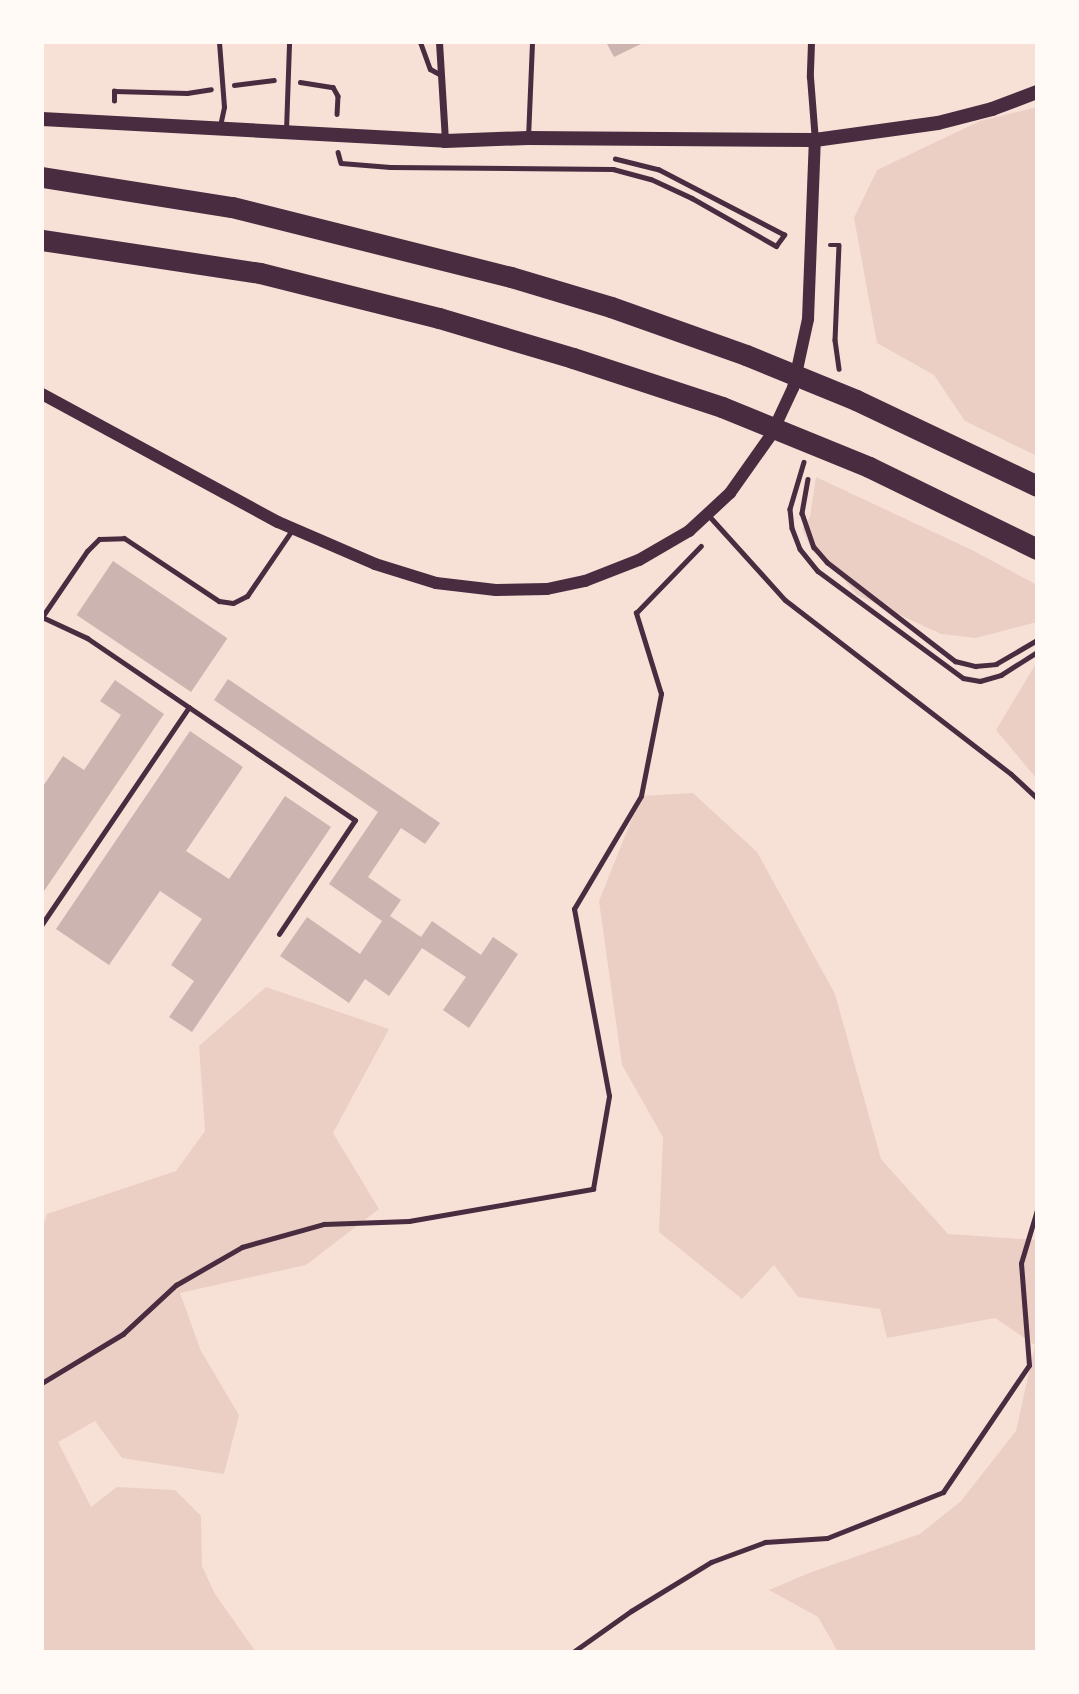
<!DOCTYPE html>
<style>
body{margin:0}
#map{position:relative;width:1079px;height:1694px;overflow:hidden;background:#f7e1d7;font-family:"Open Sans",sans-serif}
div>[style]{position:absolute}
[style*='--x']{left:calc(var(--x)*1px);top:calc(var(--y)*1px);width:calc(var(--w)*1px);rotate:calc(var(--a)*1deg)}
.green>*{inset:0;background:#ebcfc5}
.building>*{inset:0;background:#ccb4b1;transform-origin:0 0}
.path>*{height:4.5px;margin:-2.25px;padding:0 2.25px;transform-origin:2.25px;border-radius:2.25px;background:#4a2c40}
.service>*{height:5px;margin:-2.5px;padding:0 2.5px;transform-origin:2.5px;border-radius:2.5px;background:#4a2c40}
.minor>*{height:7px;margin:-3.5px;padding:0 3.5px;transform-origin:3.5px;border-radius:3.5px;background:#4a2c40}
.tertiary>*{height:12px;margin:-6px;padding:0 6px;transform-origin:6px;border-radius:6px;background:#4a2c40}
.secondary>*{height:14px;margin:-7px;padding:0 7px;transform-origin:7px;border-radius:7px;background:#4a2c40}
.motorway>*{height:21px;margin:-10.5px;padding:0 10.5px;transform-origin:10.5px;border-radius:10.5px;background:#4a2c40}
span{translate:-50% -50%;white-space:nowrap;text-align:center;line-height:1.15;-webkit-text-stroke:6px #fffaf5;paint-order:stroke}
.frame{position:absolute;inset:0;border:44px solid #fffaf5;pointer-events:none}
</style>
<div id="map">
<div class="green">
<div style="clip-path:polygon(1037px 107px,1037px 456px,965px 421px,934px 375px,877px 343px,854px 218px,877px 170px,980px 121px)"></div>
<div style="clip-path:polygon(816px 477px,972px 550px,1037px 585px,1037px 622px,976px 638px,941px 634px,857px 595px,829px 562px,813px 552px,802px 529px,810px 517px)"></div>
<div style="clip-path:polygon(1035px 665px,1037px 665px,1037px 779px,996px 730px)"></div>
<div style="clip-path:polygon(693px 793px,757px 852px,835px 994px,881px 1159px,948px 1234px,1037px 1240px,1037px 1652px,838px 1652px,818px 1617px,769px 1590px,809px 1573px,920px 1534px,961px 1501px,1016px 1431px,1035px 1345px,995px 1318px,887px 1338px,880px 1309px,798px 1297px,774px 1265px,742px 1299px,659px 1232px,663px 1137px,622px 1065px,599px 901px,641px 796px)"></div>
<div style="clip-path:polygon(266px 987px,389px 1029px,333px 1133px,379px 1209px,306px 1265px,180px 1293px,201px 1351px,239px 1415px,224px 1474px,122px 1458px,95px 1421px,58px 1442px,91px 1507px,117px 1487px,175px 1490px,201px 1516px,202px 1566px,215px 1594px,256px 1652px,42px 1652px,42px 1229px,47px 1214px,176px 1171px,205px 1131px,199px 1046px)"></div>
</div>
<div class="building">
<div style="clip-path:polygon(606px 42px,645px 42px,614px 57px)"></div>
<div style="left:113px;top:561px;width:138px;height:65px;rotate:34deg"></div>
<div style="clip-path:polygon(228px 679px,440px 823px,425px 844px,401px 828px,368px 877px,401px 900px,390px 916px,421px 937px,432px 921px,481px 955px,493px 937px,518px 954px,469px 1028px,443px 1010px,466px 977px,422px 948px,389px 996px,365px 979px,349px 1003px,280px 956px,307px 917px,360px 954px,382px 921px,329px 884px,378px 812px,214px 700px)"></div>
<div style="clip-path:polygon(115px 680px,164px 714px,42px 894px,42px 788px,63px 756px,84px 770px,121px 715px,100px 701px)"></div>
<div style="clip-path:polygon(190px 731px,243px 767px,186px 851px,229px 879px,285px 796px,331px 827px,192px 1032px,169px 1017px,194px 981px,171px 965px,202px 919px,160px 891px,109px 965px,56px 929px)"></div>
</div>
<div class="path">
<div style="--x:300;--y:82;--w:33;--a:9"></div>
<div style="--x:333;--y:87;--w:10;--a:61"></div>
<div style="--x:338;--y:96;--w:18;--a:93"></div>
<div style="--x:234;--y:85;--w:40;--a:-7.1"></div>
<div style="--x:114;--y:101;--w:10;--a:-90"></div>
<div style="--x:114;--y:91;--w:73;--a:1.6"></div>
<div style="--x:187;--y:93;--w:24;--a:-9"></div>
<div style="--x:338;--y:152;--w:11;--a:75"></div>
<div style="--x:341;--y:163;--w:49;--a:4.7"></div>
<div style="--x:390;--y:167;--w:223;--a:0.5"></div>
<div style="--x:613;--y:169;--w:39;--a:15"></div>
<div style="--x:651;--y:179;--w:45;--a:24.9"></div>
<div style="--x:692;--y:198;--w:97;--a:29.7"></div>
<div style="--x:776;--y:246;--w:14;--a:-54"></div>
<div style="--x:784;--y:235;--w:141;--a:-152.5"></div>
<div style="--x:659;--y:170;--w:45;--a:-166"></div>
<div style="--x:830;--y:245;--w:9;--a:0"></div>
<div style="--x:839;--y:245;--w:95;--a:92.4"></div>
<div style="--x:835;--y:340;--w:29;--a:82"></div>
<div style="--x:804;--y:462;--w:49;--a:106.6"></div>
<div style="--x:790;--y:509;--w:19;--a:84"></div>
<div style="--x:792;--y:528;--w:22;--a:69"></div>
<div style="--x:800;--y:549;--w:28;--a:51"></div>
<div style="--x:818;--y:571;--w:180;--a:36.4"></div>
<div style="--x:963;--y:678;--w:17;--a:10"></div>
<div style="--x:980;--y:681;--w:22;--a:-16"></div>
<div style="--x:1001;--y:675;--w:43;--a:-32.6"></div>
<div style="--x:808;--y:479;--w:35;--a:100"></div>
<div style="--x:802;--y:513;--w:36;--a:71"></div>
<div style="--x:814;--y:547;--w:20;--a:49"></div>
<div style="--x:827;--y:562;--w:162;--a:37.7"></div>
<div style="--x:955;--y:661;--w:21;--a:14"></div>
<div style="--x:975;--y:666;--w:21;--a:-5"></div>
<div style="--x:996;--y:664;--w:48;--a:-30.3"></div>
<div style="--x:42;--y:1383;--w:95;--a:-31.2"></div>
<div style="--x:123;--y:1334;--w:72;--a:-42.8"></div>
<div style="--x:176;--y:1285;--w:76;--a:-29.9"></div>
<div style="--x:242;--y:1247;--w:85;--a:-15.7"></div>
<div style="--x:324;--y:1224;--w:85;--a:-2"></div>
<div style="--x:409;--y:1221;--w:187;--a:-9.9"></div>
<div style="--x:593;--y:1189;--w:94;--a:-80.2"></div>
<div style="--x:609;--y:1096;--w:190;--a:-100.6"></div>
<div style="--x:574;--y:909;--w:131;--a:-59.3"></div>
<div style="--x:641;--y:796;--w:104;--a:-78.9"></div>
<div style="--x:661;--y:694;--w:85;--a:-107.2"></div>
<div style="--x:636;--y:613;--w:93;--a:-45.9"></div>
</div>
<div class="service">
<div style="--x:219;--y:42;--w:65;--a:85.6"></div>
<div style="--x:224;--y:107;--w:19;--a:102"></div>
<div style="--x:420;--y:42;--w:29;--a:70"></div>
<div style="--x:430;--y:69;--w:13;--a:29"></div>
<div style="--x:286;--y:130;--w:88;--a:-88"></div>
<div style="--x:528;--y:138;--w:96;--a:-87.6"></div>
<div style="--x:709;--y:516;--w:113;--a:47.9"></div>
<div style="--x:785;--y:600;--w:285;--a:37.6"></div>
<div style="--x:1011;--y:774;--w:35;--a:43"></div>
<div style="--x:42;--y:617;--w:50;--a:25"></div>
<div style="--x:87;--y:638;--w:324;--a:34.2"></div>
<div style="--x:355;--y:820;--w:137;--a:123.7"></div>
<div style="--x:42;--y:617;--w:80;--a:-55.7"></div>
<div style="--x:87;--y:551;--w:17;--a:-45"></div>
<div style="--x:99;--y:539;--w:25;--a:-2"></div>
<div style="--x:124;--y:538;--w:114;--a:33.6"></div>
<div style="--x:219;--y:601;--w:14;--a:8"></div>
<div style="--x:233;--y:603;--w:16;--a:-27"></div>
<div style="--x:247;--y:596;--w:80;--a:-55.7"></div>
<div style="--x:42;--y:924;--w:262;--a:-55.9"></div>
<div style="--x:573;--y:1652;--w:71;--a:-35.3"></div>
<div style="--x:631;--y:1611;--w:94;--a:-31.5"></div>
<div style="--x:711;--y:1562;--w:58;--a:-20.3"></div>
<div style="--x:765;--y:1542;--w:62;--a:-3.7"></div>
<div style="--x:827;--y:1538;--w:125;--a:-21.6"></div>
<div style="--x:943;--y:1492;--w:153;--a:-55.9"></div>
<div style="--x:1029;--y:1365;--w:102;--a:-94.5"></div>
<div style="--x:1021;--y:1263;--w:55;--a:-73.2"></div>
</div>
<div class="minor">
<div style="--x:439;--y:42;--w:98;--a:86.5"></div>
<div style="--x:811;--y:42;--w:35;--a:92"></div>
<div style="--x:810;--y:77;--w:63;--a:85.5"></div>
</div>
<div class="tertiary">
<div style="--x:42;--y:394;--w:268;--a:28.5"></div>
<div style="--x:278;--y:522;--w:106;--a:23.4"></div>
<div style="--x:375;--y:564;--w:64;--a:17.3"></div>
<div style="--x:436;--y:583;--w:60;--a:6.7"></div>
<div style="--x:496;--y:590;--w:51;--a:-1.1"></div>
<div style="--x:547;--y:589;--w:39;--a:-12"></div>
<div style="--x:585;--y:581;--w:58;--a:-21.3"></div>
<div style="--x:639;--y:560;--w:58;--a:-30.1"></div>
<div style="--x:689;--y:531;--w:56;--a:-42.8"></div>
<div style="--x:730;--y:493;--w:71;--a:-54.7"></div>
<div style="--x:771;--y:435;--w:52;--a:-64.9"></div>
<div style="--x:793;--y:388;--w:71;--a:-77.7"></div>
<div style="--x:808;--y:319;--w:179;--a:-87.8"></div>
</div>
<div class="secondary">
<div style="--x:42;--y:119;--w:404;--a:3.1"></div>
<div style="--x:445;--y:141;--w:83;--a:-2.1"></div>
<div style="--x:528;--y:138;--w:287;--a:0.4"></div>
<div style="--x:815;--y:140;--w:124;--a:-7.9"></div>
<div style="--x:938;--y:123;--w:56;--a:-14.5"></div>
<div style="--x:992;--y:109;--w:48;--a:-20.7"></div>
</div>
<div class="motorway">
<div style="--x:42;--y:177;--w:192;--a:9"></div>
<div style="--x:232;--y:207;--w:288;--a:14.1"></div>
<div style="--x:511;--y:277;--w:104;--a:16.7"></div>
<div style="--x:611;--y:307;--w:143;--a:19.6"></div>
<div style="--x:746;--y:355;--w:119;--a:22.2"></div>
<div style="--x:856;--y:400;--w:200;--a:25.4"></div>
<div style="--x:42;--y:240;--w:220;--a:8.6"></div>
<div style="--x:260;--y:273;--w:185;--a:14.1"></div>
<div style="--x:439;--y:318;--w:140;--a:16.6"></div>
<div style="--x:573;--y:358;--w:157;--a:18.2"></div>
<div style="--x:722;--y:407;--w:159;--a:22.2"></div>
<div style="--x:869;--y:467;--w:187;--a:26"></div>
</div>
<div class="frame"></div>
</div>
